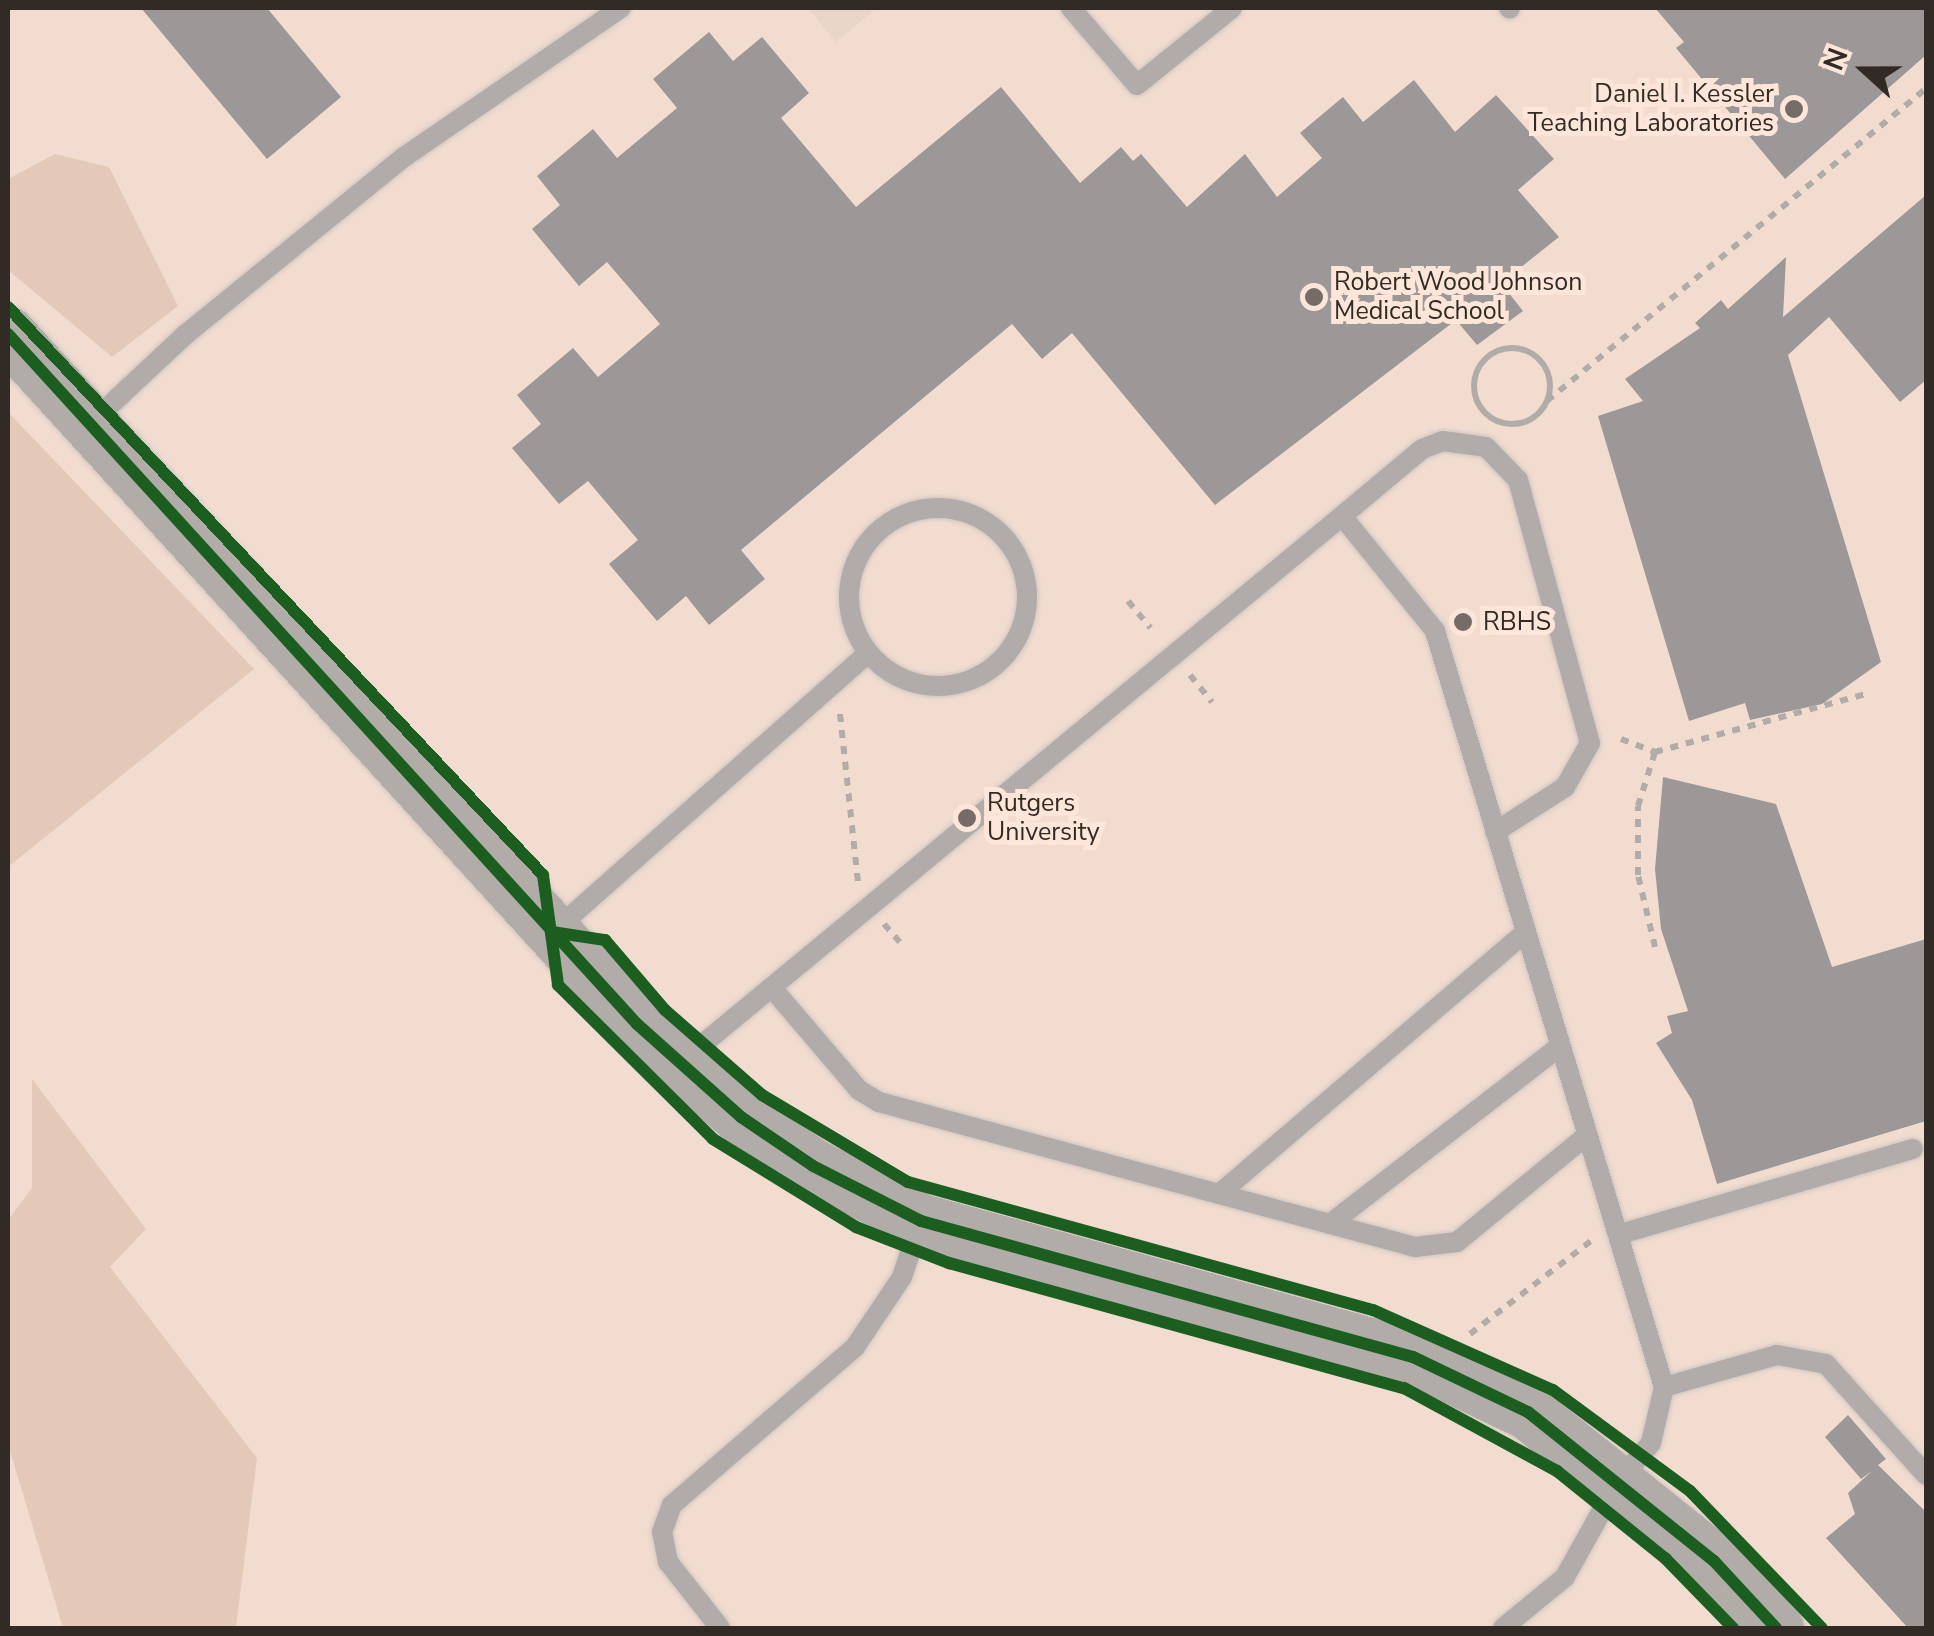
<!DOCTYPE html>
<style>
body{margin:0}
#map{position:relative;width:1934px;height:1636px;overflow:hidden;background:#f5e8e1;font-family:"Nunito Sans",sans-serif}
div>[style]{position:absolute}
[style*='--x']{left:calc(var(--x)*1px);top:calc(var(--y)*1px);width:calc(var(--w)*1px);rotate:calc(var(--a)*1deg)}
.built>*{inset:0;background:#f2dcd0;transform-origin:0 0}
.green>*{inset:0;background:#ead5c9}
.forest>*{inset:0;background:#e4c9b9}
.building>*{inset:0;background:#9c9898}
.path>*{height:6px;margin-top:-3px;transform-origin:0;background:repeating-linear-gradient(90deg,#b2aca8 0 8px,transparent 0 16px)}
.path>.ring{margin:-3px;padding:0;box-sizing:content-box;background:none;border:6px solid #b2aca8;border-radius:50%}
.roads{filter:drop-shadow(0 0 2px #d0c7c1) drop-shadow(0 0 2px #d0c7c1)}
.lane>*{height:20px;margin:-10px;padding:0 10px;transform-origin:10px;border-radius:10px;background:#b1acaa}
.lane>.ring{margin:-10px;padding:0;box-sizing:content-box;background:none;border:20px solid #b1acaa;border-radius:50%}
.secondary>*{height:55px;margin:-27.5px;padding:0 27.5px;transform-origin:27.5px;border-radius:27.5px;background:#b1aca8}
.cycleway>*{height:12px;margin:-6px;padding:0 6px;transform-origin:6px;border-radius:6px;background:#1b5e20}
.dots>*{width:28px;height:28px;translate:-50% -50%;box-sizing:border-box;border:5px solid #fde6d9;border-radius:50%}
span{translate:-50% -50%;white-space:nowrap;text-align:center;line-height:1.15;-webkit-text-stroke:10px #fde6d9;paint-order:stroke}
.poi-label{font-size:25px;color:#322a25}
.right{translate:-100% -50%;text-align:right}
.left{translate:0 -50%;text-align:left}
.frame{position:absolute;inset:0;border:10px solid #322a25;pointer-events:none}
.north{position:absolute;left:1814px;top:20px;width:100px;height:100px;-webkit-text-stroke:8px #fde6d9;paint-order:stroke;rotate:291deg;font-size:28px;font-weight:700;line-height:40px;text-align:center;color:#322a25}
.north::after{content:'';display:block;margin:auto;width:35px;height:45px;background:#322a25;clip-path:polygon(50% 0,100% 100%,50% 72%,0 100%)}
</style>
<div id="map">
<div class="built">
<div style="left:8px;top:8px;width:1918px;height:1620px"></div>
</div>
<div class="green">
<div style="clip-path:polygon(808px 8px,877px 8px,836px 42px)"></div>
</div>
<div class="forest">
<div style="clip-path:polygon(55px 154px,109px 167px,178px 306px,112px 357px,8px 270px,8px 179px)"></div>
<div style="clip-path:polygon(8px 412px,254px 669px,8px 867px)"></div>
<div style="clip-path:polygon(32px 1079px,146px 1229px,110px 1267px,257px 1458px,236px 1628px,63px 1628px,8px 1444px,8px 1220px,32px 1188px)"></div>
</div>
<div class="building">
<div style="clip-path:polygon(141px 8px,267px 8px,341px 97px,267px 159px)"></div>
<div style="clip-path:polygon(1655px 8px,1926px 8px,1926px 55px,1785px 179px,1676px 48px,1684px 42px)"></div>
<div style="clip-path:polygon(709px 32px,733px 61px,762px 37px,809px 93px,781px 118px,856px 207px,1001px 87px,1080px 183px,1121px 147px,1133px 161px,1141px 154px,1187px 207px,1245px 154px,1277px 197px,1322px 158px,1300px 133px,1343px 97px,1363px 122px,1414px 80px,1455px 132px,1496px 95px,1554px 159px,1518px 190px,1559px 237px,1501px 283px,1523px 311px,1477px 345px,1456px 320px,1215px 505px,1072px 333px,1042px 359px,1012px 324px,741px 550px,765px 579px,709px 625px,686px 596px,657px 621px,609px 564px,638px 540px,588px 481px,559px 504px,512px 448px,541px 424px,517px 395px,573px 348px,598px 377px,660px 324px,607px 262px,579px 286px,532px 229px,560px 205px,537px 176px,593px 129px,617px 158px,677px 108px,653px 79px)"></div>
<div style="clip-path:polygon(1926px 195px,1926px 380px,1900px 402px,1829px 317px,1788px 355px,1881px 662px,1822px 704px,1750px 720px,1745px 703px,1689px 721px,1598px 416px,1643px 401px,1625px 379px,1700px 328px,1695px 323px,1721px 300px,1728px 309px,1786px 257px,1783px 317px)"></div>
<div style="clip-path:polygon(1663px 777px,1776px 804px,1832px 967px,1926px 939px,1926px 1121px,1717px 1184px,1692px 1100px,1656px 1043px,1672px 1033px,1667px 1016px,1688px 1011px,1661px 929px,1655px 869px)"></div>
<div style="clip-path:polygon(1848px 1415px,1886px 1459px,1878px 1465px,1926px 1512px,1926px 1628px,1908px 1628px,1826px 1538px,1855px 1514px,1848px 1493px,1872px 1471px,1861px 1479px,1825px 1437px)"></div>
</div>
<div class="path">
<div class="ring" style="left:1474px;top:348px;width:70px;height:70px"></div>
<div style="--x:1547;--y:401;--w:491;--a:-39.5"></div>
<div style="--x:1128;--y:601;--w:35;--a:50"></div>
<div style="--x:1190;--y:675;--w:35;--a:51"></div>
<div style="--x:840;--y:714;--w:169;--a:83.9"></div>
<div style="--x:1621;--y:739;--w:36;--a:21"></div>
<div style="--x:1655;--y:752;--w:218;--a:-15.4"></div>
<div style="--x:884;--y:924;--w:29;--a:49"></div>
<div style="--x:1655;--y:947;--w:74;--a:-103.3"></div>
<div style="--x:1638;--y:875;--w:69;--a:-90"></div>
<div style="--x:1638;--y:806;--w:57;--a:-72.5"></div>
<div style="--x:1470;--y:1334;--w:154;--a:-37.6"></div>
</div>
<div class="roads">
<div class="lane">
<div style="--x:1071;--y:8;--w:101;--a:49.4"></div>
<div style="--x:1137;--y:85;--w:122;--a:-39"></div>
<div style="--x:1509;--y:8;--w:1;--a:45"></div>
<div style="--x:93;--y:421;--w:126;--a:-43.1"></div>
<div style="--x:185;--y:335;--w:282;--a:-39.1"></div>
<div style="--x:404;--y:157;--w:263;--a:-34.5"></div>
<div class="ring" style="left:849px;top:508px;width:158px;height:158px"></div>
<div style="--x:1342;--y:516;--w:104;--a:-39.9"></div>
<div style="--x:1422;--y:449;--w:22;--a:-21"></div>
<div style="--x:1443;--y:441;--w:43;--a:7.9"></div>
<div style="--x:1486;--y:447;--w:46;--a:45.9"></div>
<div style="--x:1518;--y:480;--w:273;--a:74.7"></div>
<div style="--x:1590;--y:743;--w:51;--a:119.6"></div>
<div style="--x:1565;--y:787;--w:83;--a:147.3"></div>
<div style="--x:555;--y:930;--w:418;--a:-41.5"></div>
<div style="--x:772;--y:988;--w:134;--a:49.5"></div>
<div style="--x:859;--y:1090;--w:23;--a:31"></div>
<div style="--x:879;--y:1102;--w:555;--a:15.14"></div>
<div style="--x:1415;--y:1247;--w:42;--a:-6.8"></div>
<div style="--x:1457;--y:1242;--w:166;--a:-39.4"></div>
<div style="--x:681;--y:1062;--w:857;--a:-39.56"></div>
<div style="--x:1342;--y:516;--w:148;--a:51"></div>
<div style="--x:1435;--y:631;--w:790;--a:73.15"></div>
<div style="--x:1664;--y:1387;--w:57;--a:103.1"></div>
<div style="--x:1651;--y:1443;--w:51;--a:130.2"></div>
<div style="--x:1618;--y:1482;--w:109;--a:119.2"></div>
<div style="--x:1565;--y:1577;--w:80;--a:140.6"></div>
<div style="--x:1219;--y:1194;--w:402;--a:-40.5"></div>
<div style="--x:1330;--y:1224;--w:289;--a:-37.7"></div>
<div style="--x:1620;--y:1234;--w:305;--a:-16.2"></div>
<div style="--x:1664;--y:1387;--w:117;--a:-15.8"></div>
<div style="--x:1777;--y:1355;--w:50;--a:10.4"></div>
<div style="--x:1826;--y:1364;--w:149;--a:48"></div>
<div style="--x:720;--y:1628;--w:84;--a:-128.2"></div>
<div style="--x:668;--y:1562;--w:31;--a:-101"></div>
<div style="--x:662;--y:1532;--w:29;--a:-70"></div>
<div style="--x:672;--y:1505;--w:242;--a:-40.8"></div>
<div style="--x:855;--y:1347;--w:84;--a:-56.1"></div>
<div style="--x:902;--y:1277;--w:57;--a:-71.6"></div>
</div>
<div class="secondary">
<div style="--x:8;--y:334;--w:934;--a:47.65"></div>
<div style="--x:637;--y:1024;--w:140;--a:41.8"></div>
<div style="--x:741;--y:1117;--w:87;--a:34.2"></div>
<div style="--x:813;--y:1166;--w:121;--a:27"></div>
<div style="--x:921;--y:1221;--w:510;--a:15.45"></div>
<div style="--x:1413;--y:1357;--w:127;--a:25.6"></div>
<div style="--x:1528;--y:1412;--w:238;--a:38.7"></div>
<div style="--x:1714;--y:1561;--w:91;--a:47.2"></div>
</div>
</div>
<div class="cycleway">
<div style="--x:8;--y:307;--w:780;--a:46.71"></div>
<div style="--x:543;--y:875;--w:111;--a:82.2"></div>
<div style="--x:558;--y:985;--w:218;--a:44.8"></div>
<div style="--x:713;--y:1139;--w:168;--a:31.6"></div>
<div style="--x:856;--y:1227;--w:100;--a:21.2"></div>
<div style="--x:949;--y:1263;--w:472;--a:15.4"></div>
<div style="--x:1404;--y:1388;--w:174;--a:28.5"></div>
<div style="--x:1557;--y:1471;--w:139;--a:38.9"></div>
<div style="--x:1665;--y:1558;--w:98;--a:45.8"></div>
<div style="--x:8;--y:334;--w:934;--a:47.65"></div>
<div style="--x:637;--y:1024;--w:140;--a:41.8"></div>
<div style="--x:741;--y:1117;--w:87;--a:34.2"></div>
<div style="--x:813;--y:1166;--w:121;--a:27"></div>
<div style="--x:921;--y:1221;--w:510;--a:15.45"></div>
<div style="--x:1413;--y:1357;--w:127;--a:25.6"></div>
<div style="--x:1528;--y:1412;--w:238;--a:38.7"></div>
<div style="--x:1714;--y:1561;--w:91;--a:47.2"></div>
<div style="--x:552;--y:932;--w:54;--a:8.6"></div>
<div style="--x:605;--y:940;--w:92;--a:49.4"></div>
<div style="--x:665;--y:1010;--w:129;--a:41.2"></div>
<div style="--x:762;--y:1095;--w:170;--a:30.8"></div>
<div style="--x:908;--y:1182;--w:482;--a:15.4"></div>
<div style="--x:1373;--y:1310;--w:197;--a:24"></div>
<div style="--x:1553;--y:1390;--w:170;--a:36.4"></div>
<div style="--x:1690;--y:1491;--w:190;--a:46.1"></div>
</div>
<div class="dots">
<div style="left:1794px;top:109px;background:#766c67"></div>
<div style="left:1314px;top:297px;background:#766c67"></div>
<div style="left:1463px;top:622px;background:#766c67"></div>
<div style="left:967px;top:818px;background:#766c67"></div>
</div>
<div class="poi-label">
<span class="right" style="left:1774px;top:109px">Daniel I. Kessler<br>Teaching Laboratories</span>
<span class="left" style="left:1334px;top:297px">Robert Wood Johnson<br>Medical School</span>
<span class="left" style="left:1483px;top:622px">RBHS</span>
<span class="left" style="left:987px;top:818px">Rutgers<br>University</span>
</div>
<div class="frame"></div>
<div class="north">N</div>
</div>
